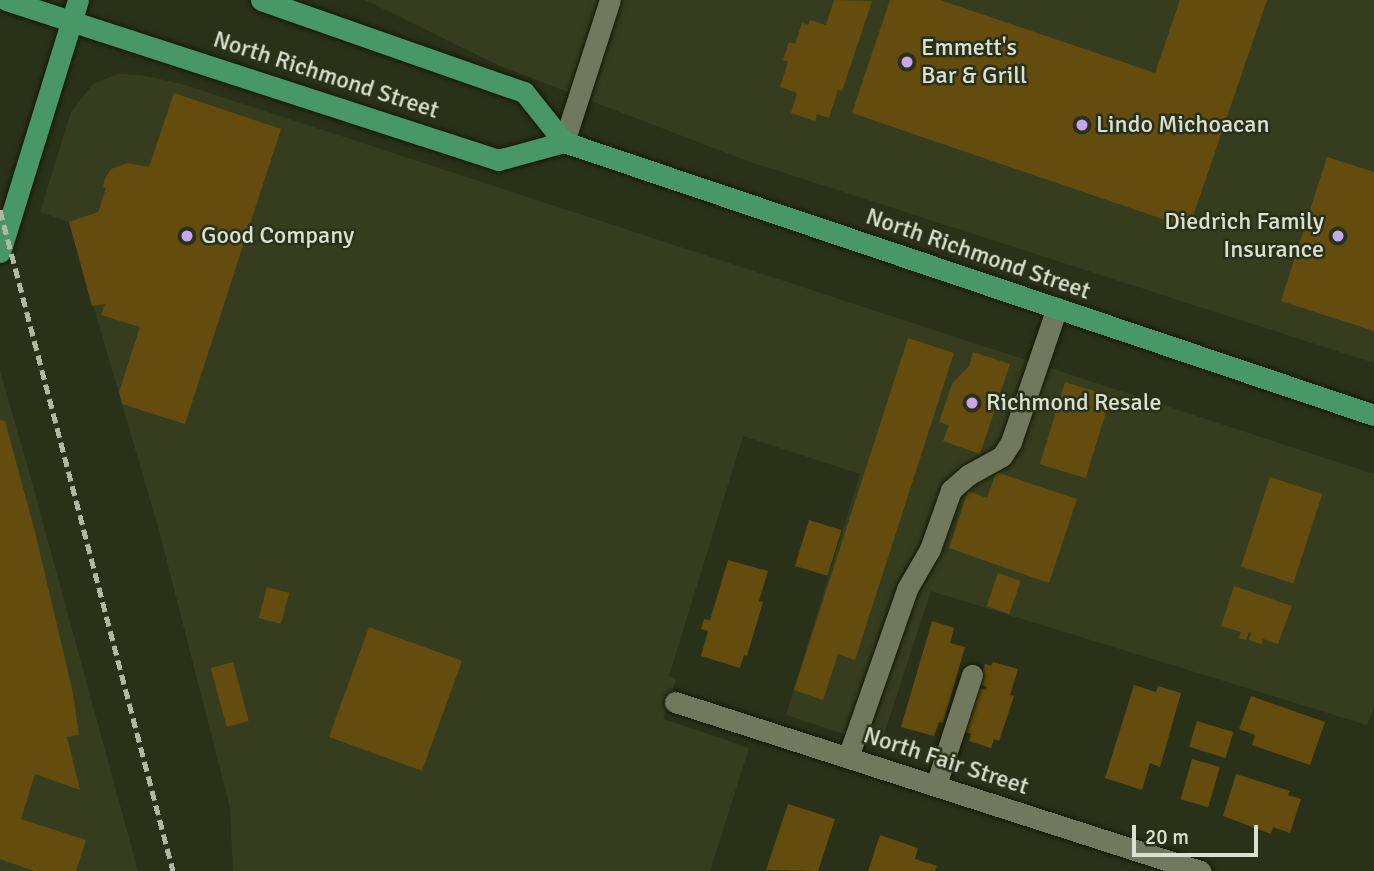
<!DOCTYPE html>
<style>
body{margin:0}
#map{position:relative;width:1374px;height:871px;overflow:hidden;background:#2a3119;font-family:Signika,sans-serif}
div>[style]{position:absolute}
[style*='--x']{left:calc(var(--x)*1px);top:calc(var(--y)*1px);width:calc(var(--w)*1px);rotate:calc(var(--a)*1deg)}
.built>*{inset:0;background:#363d1f}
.building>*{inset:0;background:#634c0e;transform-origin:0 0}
.roads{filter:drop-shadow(0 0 2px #131803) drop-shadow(0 0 2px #131803)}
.minor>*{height:21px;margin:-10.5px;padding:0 10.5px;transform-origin:10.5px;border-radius:10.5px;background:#70785e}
.major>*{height:21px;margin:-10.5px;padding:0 10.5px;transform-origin:10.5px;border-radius:10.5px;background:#479866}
.rail>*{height:5px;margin-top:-2.5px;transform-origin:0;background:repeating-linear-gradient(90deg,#b1b6a5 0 10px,transparent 0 15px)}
.dots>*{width:19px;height:19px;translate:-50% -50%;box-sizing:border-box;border:4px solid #2a3119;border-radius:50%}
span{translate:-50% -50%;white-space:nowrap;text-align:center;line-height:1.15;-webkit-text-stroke:5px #2a3119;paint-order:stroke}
.poi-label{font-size:24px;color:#dbe0d1}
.left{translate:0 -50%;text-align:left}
.right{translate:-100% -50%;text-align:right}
.street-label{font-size:24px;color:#dbe0d1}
.scale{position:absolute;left:1132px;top:825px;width:126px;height:32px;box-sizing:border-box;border:4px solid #dbe0d1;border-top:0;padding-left:9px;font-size:21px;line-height:24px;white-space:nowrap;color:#dbe0d1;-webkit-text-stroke:5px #2a3119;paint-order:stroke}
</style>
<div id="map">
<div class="built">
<div style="clip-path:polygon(365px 0,1374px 0,1374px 363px,750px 162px,500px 66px)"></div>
<div style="clip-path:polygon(118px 74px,141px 75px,182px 84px,1374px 474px,1374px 707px,1367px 725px,931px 591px,880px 746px,786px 715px,860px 474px,743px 436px,669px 676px,676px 679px,663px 719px,749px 748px,710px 871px,233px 871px,230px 808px,159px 530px,122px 404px,69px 222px,40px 212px,71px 112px,93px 84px)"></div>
<div style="clip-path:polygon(0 371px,28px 468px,138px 871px,0 871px)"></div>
</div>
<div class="building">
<div style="clip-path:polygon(834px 0,872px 1px,842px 91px,838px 90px,829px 118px,817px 114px,815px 121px,791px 113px,797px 93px,780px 87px,788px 62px,783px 60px,789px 42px,795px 44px,802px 23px,808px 25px,810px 20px,826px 25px)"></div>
<div style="clip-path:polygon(890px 0,940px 0,1155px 73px,1180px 0,1267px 0,1189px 228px,852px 113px)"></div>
<div style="clip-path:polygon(174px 93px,281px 129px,185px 424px,122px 404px,119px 392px,140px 327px,101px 315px,105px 304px,92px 306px,69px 222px,98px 212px,106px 188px,103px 187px,105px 178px,111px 169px,127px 163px,149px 167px)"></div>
<div style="clip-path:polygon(1327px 157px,1374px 172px,1374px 331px,1281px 301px)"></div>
<div style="clip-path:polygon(908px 338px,954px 353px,855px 660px,838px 654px,823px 700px,794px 690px)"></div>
<div style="clip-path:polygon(973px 352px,1010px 364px,980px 454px,943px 441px,949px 425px,939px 422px,952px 384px,969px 366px)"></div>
<div style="left:1065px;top:382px;width:48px;height:86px;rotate:17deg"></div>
<div style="clip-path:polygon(0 420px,5px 421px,35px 532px,73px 693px,79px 735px,67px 737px,80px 790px,35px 774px,21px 819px,86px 840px,76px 871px,34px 871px,0 859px)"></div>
<div style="clip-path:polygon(996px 472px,1077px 499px,1049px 583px,949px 548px,968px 491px,987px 498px)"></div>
<div style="left:1270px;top:477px;width:55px;height:94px;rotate:18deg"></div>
<div style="left:809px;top:520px;width:34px;height:48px;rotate:17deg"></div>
<div style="clip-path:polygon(728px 560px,768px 571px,759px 601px,763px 602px,747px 656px,744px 655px,740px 668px,701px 656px,708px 631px,701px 629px,704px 619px,710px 620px)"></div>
<div style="left:998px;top:573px;width:24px;height:35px;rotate:19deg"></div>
<div style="clip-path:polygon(1234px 586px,1292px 606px,1278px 644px,1263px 639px,1261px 644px,1249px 640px,1251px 633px,1249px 632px,1246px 640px,1239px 638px,1241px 632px,1221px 626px)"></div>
<div style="left:267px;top:587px;width:23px;height:32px;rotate:15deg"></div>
<div style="clip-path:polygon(932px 621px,954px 628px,950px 643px,965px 647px,943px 723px,939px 722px,934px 736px,901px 727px)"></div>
<div style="left:369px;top:627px;width:99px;height:117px;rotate:20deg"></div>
<div style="left:233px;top:662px;width:61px;height:23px;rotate:75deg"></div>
<div style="clip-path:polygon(993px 662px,1018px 669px,1010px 695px,1014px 696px,999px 741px,994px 739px,991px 748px,969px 741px,971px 734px,965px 732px,979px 688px,986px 690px,987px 687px,979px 684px,985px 664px,991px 666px)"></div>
<div style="clip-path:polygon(1134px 685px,1156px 692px,1158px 686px,1181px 693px,1160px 767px,1150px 763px,1142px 790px,1105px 778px)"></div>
<div style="clip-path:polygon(1251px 696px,1325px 722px,1310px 765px,1252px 745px,1255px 735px,1239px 729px)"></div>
<div style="left:1197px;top:721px;width:38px;height:27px;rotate:17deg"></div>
<div style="left:1192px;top:759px;width:29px;height:42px;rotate:16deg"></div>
<div style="clip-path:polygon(1236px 774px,1290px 791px,1288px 795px,1301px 799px,1290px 833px,1273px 827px,1271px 834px,1223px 816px)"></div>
<div style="clip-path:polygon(788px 804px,835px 819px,818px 871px,766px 870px)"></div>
<div style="clip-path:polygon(880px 835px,918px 848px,915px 859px,937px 866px,935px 871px,868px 871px)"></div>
</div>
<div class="roads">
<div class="minor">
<div style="--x:564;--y:142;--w:149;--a:-72.1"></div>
<div style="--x:675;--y:702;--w:552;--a:17.84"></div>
<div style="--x:848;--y:757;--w:178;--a:-70.6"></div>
<div style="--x:907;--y:589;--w:46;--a:-60.1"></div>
<div style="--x:930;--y:549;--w:63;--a:-70.4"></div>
<div style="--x:951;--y:490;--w:23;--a:-41"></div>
<div style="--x:968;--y:475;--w:39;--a:-29"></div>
<div style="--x:1002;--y:456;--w:17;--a:-57"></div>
<div style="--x:1011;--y:442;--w:142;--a:-71.1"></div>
<div style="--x:936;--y:785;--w:116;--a:-71.9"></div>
</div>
<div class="major">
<div style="--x:6;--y:0;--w:517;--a:18.01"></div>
<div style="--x:498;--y:160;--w:68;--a:-15.3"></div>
<div style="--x:261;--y:0;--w:279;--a:19.3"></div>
<div style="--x:524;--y:92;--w:64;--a:51.3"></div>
<div style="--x:564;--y:142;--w:855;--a:18.63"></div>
<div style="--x:0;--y:252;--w:264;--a:-72.8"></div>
</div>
</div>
<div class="rail">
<div style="--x:0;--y:210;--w:683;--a:75.33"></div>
</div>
<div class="dots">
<div style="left:907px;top:62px;background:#c9a5ee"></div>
<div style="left:1082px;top:125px;background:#c9a5ee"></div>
<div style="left:187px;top:236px;background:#c9a5ee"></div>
<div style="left:1338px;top:236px;background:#c9a5ee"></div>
<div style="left:972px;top:403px;background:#c9a5ee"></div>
</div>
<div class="poi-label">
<span class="left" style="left:921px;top:62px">Emmett's<br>Bar &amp; Grill</span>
<span class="left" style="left:1096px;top:125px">Lindo Michoacan</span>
<span class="right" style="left:1324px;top:236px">Diedrich Family<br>Insurance</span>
<span class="left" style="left:201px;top:236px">Good Company</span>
<span class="left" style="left:986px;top:403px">Richmond Resale</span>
</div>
<div class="street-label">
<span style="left:326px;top:75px;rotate:18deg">North Richmond Street</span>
<span style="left:978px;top:254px;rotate:19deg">North Richmond Street</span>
<span style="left:946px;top:761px;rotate:18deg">North Fair Street</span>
</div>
<div class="scale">20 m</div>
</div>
